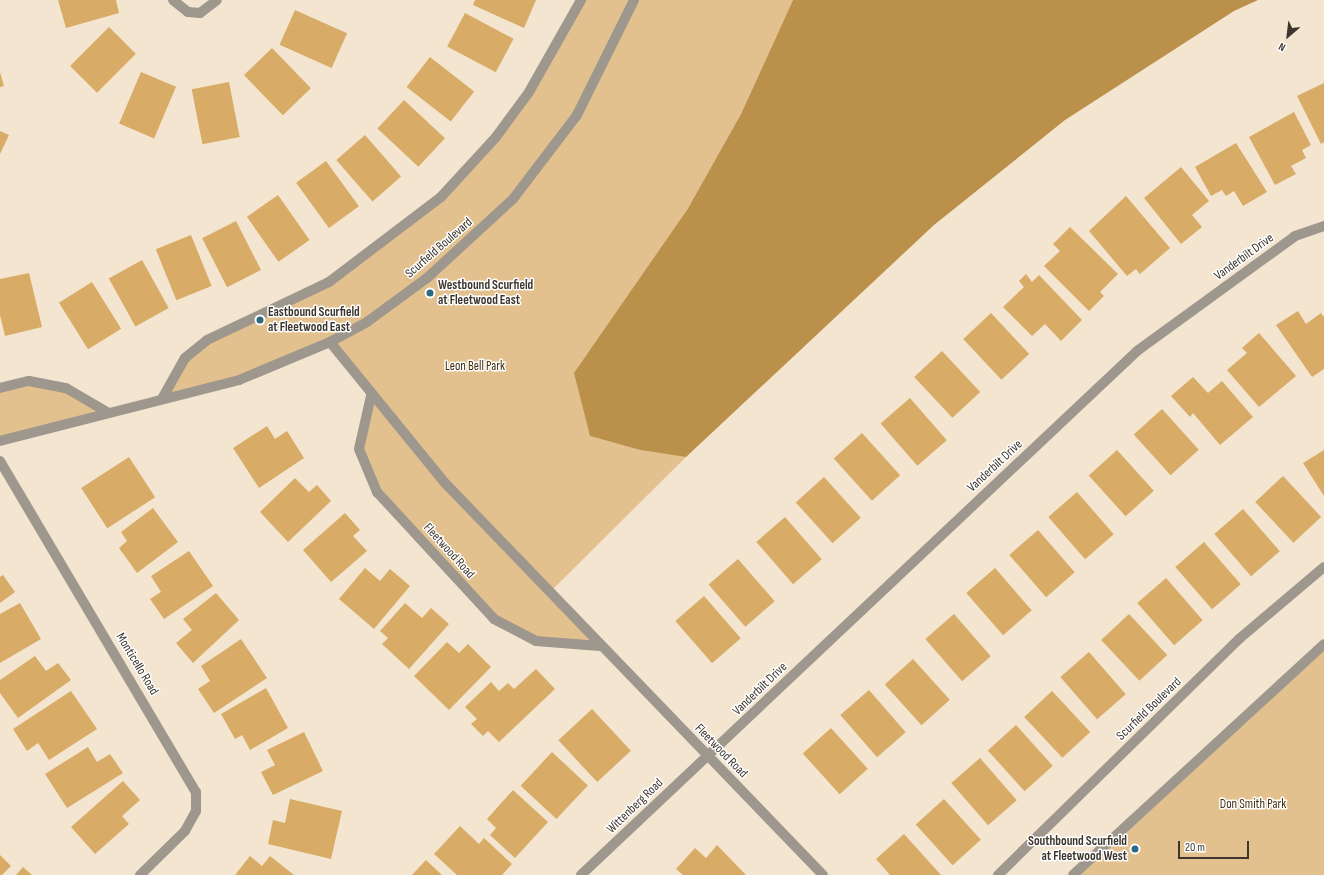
<!DOCTYPE html>
<style>
body{margin:0}
#map{position:relative;width:1324px;height:875px;overflow:hidden;background:#f3e5cf;font-family:"Sofia Sans Condensed",sans-serif}
div>[style]{position:absolute}
[style*='--x']{left:calc(var(--x)*1px);top:calc(var(--y)*1px);width:calc(var(--w)*1px);rotate:calc(var(--a)*1deg)}
.green>*{inset:0;background:#e3c18e}
.water>*{inset:0;background:#ba904a}
.building>*{inset:0;background:#d8ac67;transform-origin:0 0}
.minor>*{height:10px;margin:-5px;padding:0 5px;transform-origin:5px;border-radius:5px;background:#9d978e}
.dots>*{width:11px;height:11px;translate:-50% -50%;box-sizing:border-box;border:2px solid #fff;border-radius:50%}
span{translate:-50% -50%;white-space:nowrap;text-align:center;line-height:1.15;-webkit-text-stroke:3px #fff;paint-order:stroke}
.street-label{font-size:13px;color:#3c362e}
.poi-label{font-size:13px;color:#3c362e;font-weight:700}
.left{translate:0 -50%;text-align:left}
.right{translate:-100% -50%;text-align:right}
.park-label{font-size:13px;color:#402e0f}
.north{position:absolute;left:1268px;top:16px;width:40px;height:40px;-webkit-text-stroke:3px #fff;paint-order:stroke;rotate:208deg;font-size:11px;font-weight:700;line-height:16px;text-align:center;color:#3c362e}
.north::after{content:'';display:block;margin:auto;width:14px;height:18px;background:#3c362e;clip-path:polygon(50% 0,100% 100%,50% 72%,0 100%)}
.scale{position:absolute;left:1178px;top:841px;width:71px;height:18px;box-sizing:border-box;border:2px solid #3c362e;border-top:0;padding-left:5px;font-size:12px;line-height:14px;white-space:nowrap;color:#3c362e;-webkit-text-stroke:3px #fff;paint-order:stroke}
</style>
<div id="map">
<div class="green">
<div style="clip-path:polygon(581px 0,793px 0,741px 114px,687px 210px,634px 290px,590px 436px,640px 450px,686px 457px,552px 590px,600px 646px,536px 641px,494px 619px,377px 492px,359px 449px,371px 396px,330px 342px,239px 380px,163px 397px,185px 358px,207px 340px,329px 282px,441px 197px,496px 137px)"></div>
<div style="clip-path:polygon(29px 381px,66px 388px,107px 412px,0 441px,0 388px)"></div>
<div style="clip-path:polygon(1324px 644px,1324px 875px,1075px 875px)"></div>
</div>
<div class="water">
<div style="clip-path:polygon(793px 0,1258px 0,1234px 11px,1065px 120px,934px 225px,686px 457px,640px 450px,590px 436px,574px 373px,687px 210px,741px 114px)"></div>
</div>
<div class="building">
<div style="clip-path:polygon(58px 0,116px 0,119px 13px,66px 28px)"></div>
<div style="clip-path:polygon(475px 0,536px 0,524px 28px,473px 5px)"></div>
<div style="left:295px;top:10px;width:57px;height:38px;rotate:24deg"></div>
<div style="left:465px;top:13px;width:55px;height:38px;rotate:28deg"></div>
<div style="left:109px;top:27px;width:38px;height:55px;rotate:45deg"></div>
<div style="left:272px;top:48px;width:56px;height:39px;rotate:46deg"></div>
<div style="left:430px;top:57px;width:56px;height:38px;rotate:38deg"></div>
<div style="clip-path:polygon(0 72px,4px 86px,0 87px)"></div>
<div style="left:141px;top:72px;width:38px;height:56px;rotate:23deg"></div>
<div style="left:229px;top:82px;width:56px;height:38px;rotate:79deg"></div>
<div style="clip-path:polygon(1324px 83px,1324px 142px,1321px 144px,1297px 96px)"></div>
<div style="left:404px;top:100px;width:56px;height:39px;rotate:43deg"></div>
<div style="clip-path:polygon(1294px 112px,1311px 145px,1302px 150px,1306px 158px,1291px 166px,1296px 174px,1275px 185px,1249px 137px)"></div>
<div style="clip-path:polygon(0 131px,9px 135px,0 154px)"></div>
<div style="left:365px;top:135px;width:55px;height:38px;rotate:49deg"></div>
<div style="clip-path:polygon(1236px 143px,1267px 192px,1243px 206px,1234px 191px,1226px 196px,1222px 190px,1211px 196px,1195px 167px)"></div>
<div style="left:326px;top:161px;width:56px;height:37px;rotate:54deg"></div>
<div style="clip-path:polygon(1181px 167px,1209px 201px,1192px 215px,1202px 227px,1181px 244px,1144px 198px)"></div>
<div style="left:278px;top:195px;width:55px;height:38px;rotate:55deg"></div>
<div style="clip-path:polygon(1126px 196px,1170px 248px,1140px 274px,1136px 269px,1127px 276px,1089px 231px)"></div>
<div style="left:236px;top:221px;width:55px;height:38px;rotate:63deg"></div>
<div style="clip-path:polygon(1070px 227px,1118px 274px,1100px 292px,1104px 296px,1089px 311px,1044px 266px,1060px 251px,1053px 244px)"></div>
<div style="left:191px;top:235px;width:55px;height:38px;rotate:68deg"></div>
<div style="left:142px;top:260px;width:55px;height:38px;rotate:61deg"></div>
<div style="clip-path:polygon(29px 273px,42px 327px,5px 336px,0 315px,0 279px)"></div>
<div style="clip-path:polygon(1026px 274px,1032px 282px,1039px 275px,1082px 320px,1061px 341px,1045px 324px,1032px 336px,1003px 307px,1024px 287px,1019px 281px)"></div>
<div style="left:92px;top:282px;width:55px;height:39px;rotate:58deg"></div>
<div style="clip-path:polygon(1298px 311px,1306px 324px,1321px 313px,1324px 317px,1324px 369px,1312px 377px,1276px 325px)"></div>
<div style="left:991px;top:313px;width:56px;height:38px;rotate:47deg"></div>
<div style="clip-path:polygon(1259px 333px,1296px 376px,1259px 407px,1227px 370px,1247px 353px,1242px 348px)"></div>
<div style="left:942px;top:351px;width:56px;height:38px;rotate:47deg"></div>
<div style="clip-path:polygon(1193px 377px,1208px 393px,1222px 381px,1253px 417px,1220px 445px,1193px 413px,1190px 417px,1171px 396px)"></div>
<div style="left:910px;top:398px;width:56px;height:39px;rotate:49deg"></div>
<div style="left:1162px;top:409px;width:55px;height:38px;rotate:48deg"></div>
<div style="clip-path:polygon(267px 426px,275px 439px,287px 431px,304px 458px,259px 488px,233px 448px)"></div>
<div style="left:862px;top:433px;width:57px;height:38px;rotate:48deg"></div>
<div style="left:1117px;top:450px;width:55px;height:38px;rotate:48deg"></div>
<div style="clip-path:polygon(1324px 450px,1324px 496px,1303px 463px)"></div>
<div style="left:129px;top:457px;width:48px;height:57px;rotate:57deg"></div>
<div style="left:1283px;top:476px;width:56px;height:38px;rotate:47deg"></div>
<div style="left:824px;top:477px;width:55px;height:38px;rotate:48deg"></div>
<div style="clip-path:polygon(295px 478px,309px 492px,317px 485px,331px 501px,288px 542px,260px 512px)"></div>
<div style="left:1077px;top:492px;width:56px;height:38px;rotate:49deg"></div>
<div style="clip-path:polygon(153px 508px,178px 542px,137px 573px,119px 548px,127px 541px,121px 532px)"></div>
<div style="left:1243px;top:509px;width:56px;height:38px;rotate:49deg"></div>
<div style="clip-path:polygon(345px 513px,360px 530px,353px 536px,367px 551px,331px 582px,303px 550px)"></div>
<div style="left:785px;top:517px;width:56px;height:38px;rotate:49deg"></div>
<div style="left:1038px;top:530px;width:56px;height:38px;rotate:49deg"></div>
<div style="left:1204px;top:542px;width:56px;height:38px;rotate:49deg"></div>
<div style="clip-path:polygon(189px 551px,213px 586px,164px 619px,150px 599px,161px 592px,151px 576px)"></div>
<div style="left:738px;top:559px;width:56px;height:39px;rotate:49deg"></div>
<div style="clip-path:polygon(365px 568px,380px 581px,390px 569px,410px 586px,374px 629px,339px 599px)"></div>
<div style="left:995px;top:568px;width:56px;height:38px;rotate:49deg"></div>
<div style="clip-path:polygon(3px 575px,15px 592px,0 603px,0 577px)"></div>
<div style="left:1166px;top:578px;width:56px;height:38px;rotate:49deg"></div>
<div style="clip-path:polygon(216px 593px,239px 620px,193px 663px,176px 643px,192px 630px,183px 619px)"></div>
<div style="left:704px;top:596px;width:56px;height:38px;rotate:49deg"></div>
<div style="clip-path:polygon(20px 603px,41px 639px,0 663px,0 614px)"></div>
<div style="clip-path:polygon(405px 603px,422px 618px,431px 608px,449px 624px,409px 669px,382px 644px,388px 638px,380px 631px)"></div>
<div style="left:954px;top:614px;width:56px;height:38px;rotate:49deg"></div>
<div style="left:1129px;top:614px;width:56px;height:38px;rotate:47deg"></div>
<div style="clip-path:polygon(241px 639px,267px 678px,214px 713px,198px 689px,210px 681px,201px 666px)"></div>
<div style="clip-path:polygon(447px 642px,459px 653px,468px 644px,491px 667px,449px 710px,414px 676px)"></div>
<div style="left:1089px;top:652px;width:56px;height:38px;rotate:49deg"></div>
<div style="clip-path:polygon(35px 656px,46px 671px,58px 663px,71px 680px,18px 718px,0 693px,0 680px)"></div>
<div style="left:913px;top:659px;width:55px;height:38px;rotate:48deg"></div>
<div style="clip-path:polygon(536px 669px,555px 689px,499px 742px,488px 731px,483px 736px,471px 724px,477px 719px,465px 707px,491px 682px,499px 691px,508px 683px,514px 689px)"></div>
<div style="clip-path:polygon(266px 688px,288px 728px,250px 750px,242px 735px,235px 739px,221px 714px)"></div>
<div style="left:869px;top:690px;width:56px;height:38px;rotate:49deg"></div>
<div style="clip-path:polygon(71px 691px,97px 729px,49px 760px,38px 743px,27px 751px,13px 729px)"></div>
<div style="left:1052px;top:691px;width:56px;height:38px;rotate:47deg"></div>
<div style="left:592px;top:709px;width:57px;height:46px;rotate:47deg"></div>
<div style="left:1016px;top:725px;width:55px;height:38px;rotate:48deg"></div>
<div style="left:831px;top:728px;width:55px;height:38px;rotate:48deg"></div>
<div style="clip-path:polygon(304px 732px,323px 771px,273px 795px,261px 772px,275px 765px,267px 750px)"></div>
<div style="clip-path:polygon(88px 747px,97px 762px,110px 754px,123px 773px,67px 808px,45px 774px)"></div>
<div style="left:552px;top:752px;width:49px;height:46px;rotate:43deg"></div>
<div style="left:980px;top:758px;width:56px;height:38px;rotate:49deg"></div>
<div style="clip-path:polygon(123px 781px,140px 800px,122px 816px,129px 824px,95px 854px,71px 827px)"></div>
<div style="clip-path:polygon(513px 790px,548px 822px,515px 858px,490px 835px,496px 828px,487px 819px)"></div>
<div style="clip-path:polygon(290px 799px,342px 811px,331px 859px,268px 844px,273px 820px,285px 823px)"></div>
<div style="left:944px;top:799px;width:55px;height:38px;rotate:48deg"></div>
<div style="clip-path:polygon(460px 826px,479px 844px,484px 838px,512px 864px,502px 875px,457px 875px,434px 854px)"></div>
<div style="clip-path:polygon(904px 834px,941px 875px,890px 875px,876px 859px)"></div>
<div style="clip-path:polygon(717px 845px,746px 875px,683px 875px,676px 869px,695px 848px,706px 858px)"></div>
<div style="clip-path:polygon(0 855px,11px 866px,2px 875px,0 875px)"></div>
<div style="clip-path:polygon(250px 856px,262px 866px,270px 856px,294px 875px,235px 875px)"></div>
<div style="clip-path:polygon(426px 860px,442px 875px,412px 875px)"></div>
<div style="clip-path:polygon(23px 867px,32px 875px,16px 875px)"></div>
</div>
<div class="minor">
<div style="--x:173;--y:0;--w:19;--a:39"></div>
<div style="--x:188;--y:12;--w:12;--a:5"></div>
<div style="--x:200;--y:13;--w:21;--a:-37"></div>
<div style="--x:330;--y:342;--w:183;--a:50.8"></div>
<div style="--x:446;--y:484;--w:543;--a:46.04"></div>
<div style="--x:0;--y:388;--w:30;--a:-14"></div>
<div style="--x:29;--y:381;--w:38;--a:11"></div>
<div style="--x:66;--y:388;--w:48;--a:30.3"></div>
<div style="--x:371;--y:396;--w:54;--a:102.8"></div>
<div style="--x:359;--y:449;--w:47;--a:67.3"></div>
<div style="--x:377;--y:492;--w:173;--a:47.3"></div>
<div style="--x:494;--y:619;--w:47;--a:27.6"></div>
<div style="--x:536;--y:641;--w:64;--a:4.5"></div>
<div style="--x:163;--y:397;--w:45;--a:-60.6"></div>
<div style="--x:185;--y:358;--w:28;--a:-39"></div>
<div style="--x:207;--y:340;--w:135;--a:-25.4"></div>
<div style="--x:329;--y:282;--w:141;--a:-37.2"></div>
<div style="--x:441;--y:197;--w:81;--a:-47.5"></div>
<div style="--x:496;--y:137;--w:56;--a:-53.7"></div>
<div style="--x:529;--y:92;--w:106;--a:-60.5"></div>
<div style="--x:0;--y:441;--w:247;--a:-14.3"></div>
<div style="--x:239;--y:380;--w:99;--a:-22.7"></div>
<div style="--x:330;--y:342;--w:42;--a:-28.4"></div>
<div style="--x:367;--y:322;--w:74;--a:-36.3"></div>
<div style="--x:427;--y:278;--w:117;--a:-42.6"></div>
<div style="--x:513;--y:199;--w:106;--a:-52.7"></div>
<div style="--x:577;--y:115;--w:128;--a:-63.6"></div>
<div style="--x:0;--y:461;--w:385;--a:59.4"></div>
<div style="--x:196;--y:792;--w:19;--a:90"></div>
<div style="--x:196;--y:811;--w:23;--a:119"></div>
<div style="--x:185;--y:831;--w:63;--a:135.6"></div>
<div style="--x:581;--y:875;--w:764;--a:-43.3"></div>
<div style="--x:1137;--y:351;--w:195;--a:-36"></div>
<div style="--x:1295;--y:236;--w:31;--a:-19"></div>
<div style="--x:998;--y:875;--w:337;--a:-44.4"></div>
<div style="--x:1239;--y:639;--w:111;--a:-40.3"></div>
<div style="--x:1073;--y:875;--w:341;--a:-42.6"></div>
</div>
<div class="dots">
<div style="left:430px;top:293px;background:#2d6881"></div>
<div style="left:260px;top:320px;background:#2d6881"></div>
<div style="left:1135px;top:849px;background:#2d6881"></div>
</div>
<div class="street-label">
<span style="left:439px;top:248px;rotate:-41deg">Scurfield Boulevard</span>
<span style="left:1244px;top:257px;rotate:-36deg">Vanderbilt Drive</span>
<span style="left:995px;top:466px;rotate:-43deg">Vanderbilt Drive</span>
<span style="left:449px;top:551px;rotate:48deg">Fleetwood Road</span>
<span style="left:137px;top:664px;rotate:59deg">Monticello Road</span>
<span style="left:760px;top:689px;rotate:-44deg">Vanderbilt Drive</span>
<span style="left:1149px;top:709px;rotate:-44deg">Scurfield Boulevard</span>
<span style="left:721px;top:751px;rotate:46deg">Fleetwood Road</span>
<span style="left:635px;top:806px;rotate:-44deg">Wittenberg Road</span>
</div>
<div class="poi-label">
<span class="left" style="left:438px;top:293px">Westbound Scurfield<br>at Fleetwood East</span>
<span class="left" style="left:268px;top:320px">Eastbound Scurfield<br>at Fleetwood East</span>
<span class="right" style="left:1127px;top:849px">Southbound Scurfield<br>at Fleetwood West</span>
</div>
<div class="park-label">
<span style="left:475px;top:366px">Leon Bell Park</span>
<span style="left:1253px;top:804px">Don Smith Park</span>
</div>
<div class="north">N</div>
<div class="scale">20 m</div>
</div>
